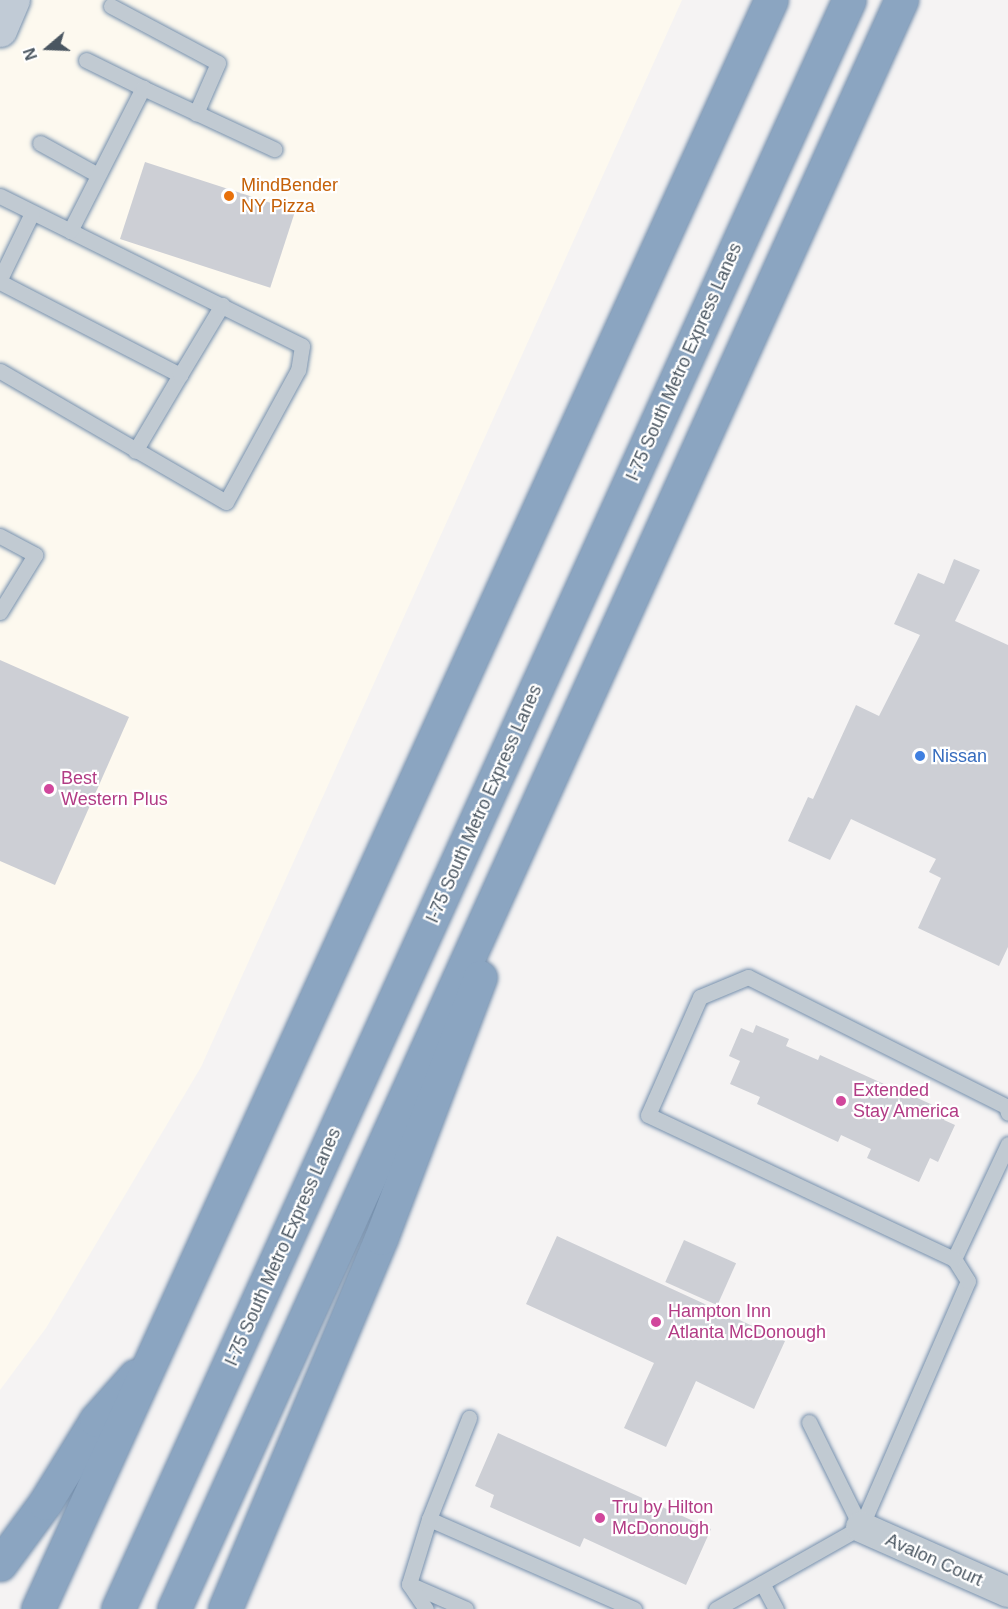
<!DOCTYPE html>
<style>
body{margin:0}
#map{position:relative;width:1008px;height:1609px;overflow:hidden;background:#f5f3f3;font-family:Arial,sans-serif}
div>[style]{position:absolute}
[style*='--x']{left:calc(var(--x)*1px);top:calc(var(--y)*1px);width:calc(var(--w)*1px);rotate:calc(var(--a)*1deg)}
.commercial>*{inset:0;background:#fdf9ef}
.building>*{inset:0;background:#cdcfd5;transform-origin:0 0}
.roads{filter:drop-shadow(0 0 2px #7690ad) drop-shadow(0 0 2px #7690ad)}
.lane>*{height:15px;margin:-7.5px;padding:0 7.5px;transform-origin:7.5px;border-radius:7.5px;background:#c1cad2}
.street>*{height:30px;margin:-15px;padding:0 15px;transform-origin:15px;border-radius:15px;background:#c1cad2}
.secondary>*{height:33px;margin:-16.5px;padding:0 16.5px;transform-origin:16.5px;border-radius:16.5px;background:#c1cbd6}
.highway>*{height:33px;margin:-16.5px;padding:0 16.5px;transform-origin:16.5px;border-radius:16.5px;background:#8ba5c1}
.dots>*{width:16px;height:16px;translate:-50% -50%;box-sizing:border-box;border:3px solid #fff;border-radius:50%}
span{translate:-50% -50%;white-space:nowrap;text-align:center;line-height:1.15;-webkit-text-stroke:4.5px #fff;paint-order:stroke}
.food-label{font-size:18px;color:#c56008}
.left{translate:0 -50%;text-align:left}
.street-label{font-size:18px;color:#4a5661}
.shop-label{font-size:18px;color:#366cbe}
.hotel-label{font-size:18px;color:#b23c85}
.north{position:absolute;left:18px;top:18px;width:60px;height:60px;-webkit-text-stroke:4px #fff;paint-order:stroke;rotate:251deg;font-size:16px;font-weight:700;line-height:24px;text-align:center;color:#4a5661}
.north::after{content:'';display:block;margin:auto;width:21px;height:27px;background:#4a5661;clip-path:polygon(50% 0,100% 100%,50% 72%,0 100%)}
</style>
<div id="map">
<div class="commercial">
<div style="clip-path:polygon(5px 0,682px 0,201px 1067px,46px 1328px,0 1390px,0 11px)"></div>
</div>
<div class="building">
<div style="left:145px;top:162px;width:158px;height:81px;rotate:18deg"></div>
<div style="clip-path:polygon(954px 559px,980px 570px,955px 621px,1008px 645px,1008px 947px,999px 966px,918px 928px,941px 878px,929px 872px,936px 859px,851px 819px,830px 860px,788px 841px,808px 797px,813px 799px,856px 705px,879px 716px,920px 635px,894px 624px,918px 573px,944px 584px)"></div>
<div style="clip-path:polygon(0 660px,129px 717px,55px 885px,0 861px)"></div>
<div style="clip-path:polygon(756px 1025px,789px 1039px,786px 1046px,818px 1060px,820px 1055px,884px 1084px,882px 1090px,897px 1097px,900px 1090px,948px 1112px,944px 1120px,955px 1125px,938px 1162px,930px 1158px,919px 1182px,867px 1158px,871px 1149px,841px 1135px,838px 1142px,757px 1104px,760px 1097px,730px 1084px,740px 1061px,729px 1056px,741px 1028px,753px 1033px)"></div>
<div style="clip-path:polygon(557px 1236px,785px 1341px,754px 1409px,696px 1381px,666px 1447px,624px 1428px,654px 1363px,526px 1304px)"></div>
<div style="left:684px;top:1240px;width:57px;height:46px;rotate:24deg"></div>
<div style="clip-path:polygon(498px 1433px,711px 1529px,686px 1585px,584px 1538px,580px 1547px,490px 1507px,494px 1495px,475px 1486px)"></div>
</div>
<div class="roads">
<div class="lane">
<div style="--x:111;--y:6;--w:121;--a:28"></div>
<div style="--x:218;--y:63;--w:55;--a:113.7"></div>
<div style="--x:86;--y:60;--w:64;--a:26.2"></div>
<div style="--x:40;--y:143;--w:66;--a:28.9"></div>
<div style="--x:0;--y:196;--w:337;--a:26.4"></div>
<div style="--x:302;--y:346;--w:24;--a:99"></div>
<div style="--x:298;--y:370;--w:150;--a:118.6"></div>
<div style="--x:226;--y:502;--w:261;--a:-149.9"></div>
<div style="--x:70;--y:231;--w:161;--a:-63"></div>
<div style="--x:143;--y:88;--w:145;--a:25"></div>
<div style="--x:0;--y:279;--w:73;--a:-64.1"></div>
<div style="--x:0;--y:282;--w:203;--a:27.3"></div>
<div style="--x:180;--y:375;--w:88;--a:120.6"></div>
<div style="--x:180;--y:375;--w:82;--a:-59"></div>
<div style="--x:0;--y:536;--w:40;--a:28"></div>
<div style="--x:35;--y:555;--w:67;--a:121.6"></div>
<div style="--x:954;--y:1259;--w:127;--a:-64.8"></div>
<div style="--x:809;--y:1422;--w:117;--a:63.7"></div>
<div style="--x:429;--y:1519;--w:224;--a:23.7"></div>
<div style="--x:762;--y:1583;--w:30;--a:62"></div>
<div style="--x:409;--y:1584;--w:68;--a:-72.9"></div>
<div style="--x:429;--y:1519;--w:109;--a:-68.4"></div>
<div style="--x:409;--y:1584;--w:62;--a:23.7"></div>
<div style="--x:409;--y:1584;--w:30;--a:56"></div>
<div style="--x:716;--y:1609;--w:167;--a:-29.5"></div>
<div style="--x:861;--y:1527;--w:268;--a:-66.5"></div>
<div style="--x:968;--y:1281;--w:26;--a:-122"></div>
<div style="--x:954;--y:1259;--w:338;--a:-154.8"></div>
<div style="--x:648;--y:1115;--w:129;--a:-66.2"></div>
<div style="--x:700;--y:997;--w:52;--a:-22.6"></div>
<div style="--x:748;--y:977;--w:288;--a:26.6"></div>
<div style="--x:1006;--y:1106;--w:7;--a:74"></div>
</div>
<div class="street">
<div style="--x:861;--y:1527;--w:161;--a:23.9"></div>
</div>
<div class="secondary">
<div style="--x:0;--y:30;--w:33;--a:-67"></div>
</div>
<div class="highway">
<div style="--x:0;--y:1564;--w:76;--a:-53.6"></div>
<div style="--x:45;--y:1503;--w:97;--a:-58.4"></div>
<div style="--x:96;--y:1420;--w:59;--a:-48.4"></div>
<div style="--x:38;--y:1609;--w:1768;--a:-65.51"></div>
<div style="--x:118;--y:1609;--w:1767;--a:-65.57"></div>
<div style="--x:174;--y:1609;--w:1766;--a:-65.68"></div>
<div style="--x:225;--y:1609;--w:402;--a:-67.2"></div>
<div style="--x:381;--y:1238;--w:279;--a:-69.2"></div>
</div>
</div>
<div class="dots">
<div style="left:229px;top:196px;background:#e8710a"></div>
<div style="left:920px;top:756px;background:#3f7fe0"></div>
<div style="left:49px;top:789px;background:#d1479c"></div>
<div style="left:841px;top:1101px;background:#d1479c"></div>
<div style="left:656px;top:1322px;background:#d1479c"></div>
<div style="left:600px;top:1518px;background:#d1479c"></div>
</div>
<div class="food-label">
<span class="left" style="left:241px;top:196px">MindBender<br>NY Pizza</span>
</div>
<div class="street-label">
<span style="left:684px;top:362px;rotate:-66deg">I-75 South Metro Express Lanes</span>
<span style="left:484px;top:804px;rotate:-66deg">I-75 South Metro Express Lanes</span>
<span style="left:283px;top:1247px;rotate:-66deg">I-75 South Metro Express Lanes</span>
<span style="left:934px;top:1560px;rotate:24deg">Avalon Court</span>
</div>
<div class="shop-label">
<span class="left" style="left:932px;top:756px">Nissan</span>
</div>
<div class="hotel-label">
<span class="left" style="left:61px;top:789px">Best<br>Western Plus</span>
<span class="left" style="left:853px;top:1101px">Extended<br>Stay America</span>
<span class="left" style="left:668px;top:1322px">Hampton Inn<br>Atlanta McDonough</span>
<span class="left" style="left:612px;top:1518px">Tru by Hilton<br>McDonough</span>
</div>
<div class="north">N</div>
</div>
